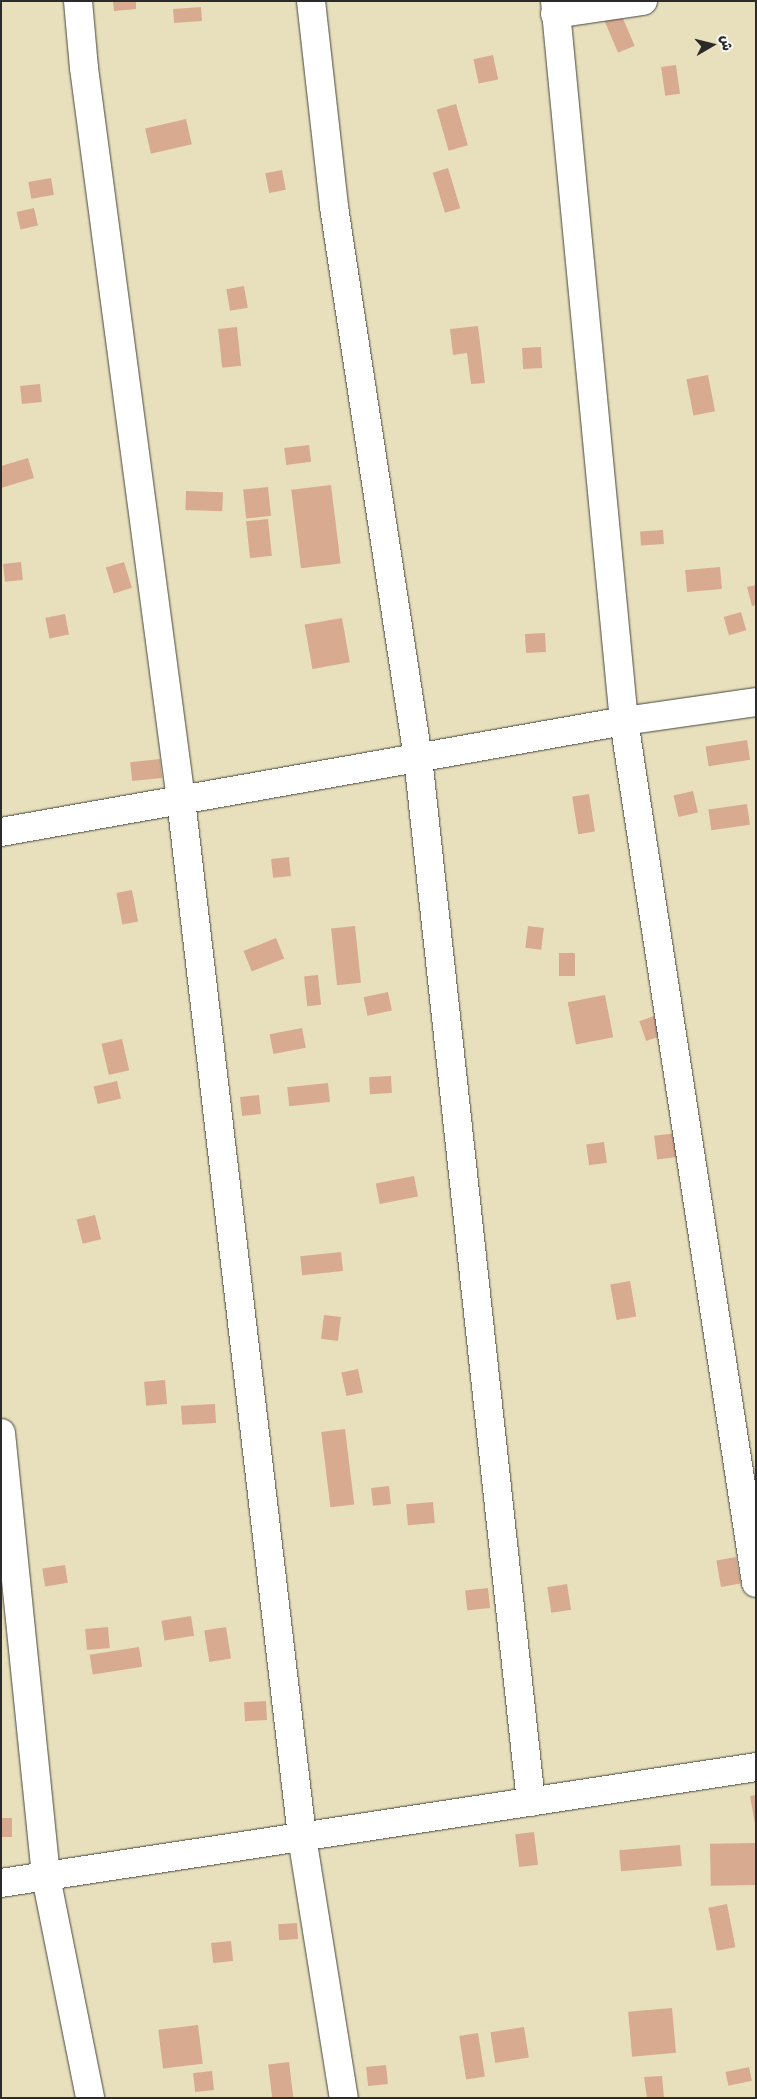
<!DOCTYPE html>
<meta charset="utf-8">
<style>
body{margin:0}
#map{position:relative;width:757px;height:2099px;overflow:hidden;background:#e8e0bc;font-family:"Shantell Sans","Playpen Sans Arabic",sans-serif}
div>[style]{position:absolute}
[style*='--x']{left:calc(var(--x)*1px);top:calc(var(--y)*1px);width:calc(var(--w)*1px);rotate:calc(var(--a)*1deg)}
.building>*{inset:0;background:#d8aa90;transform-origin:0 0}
.roads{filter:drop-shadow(0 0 1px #474641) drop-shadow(0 0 1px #474641)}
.street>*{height:28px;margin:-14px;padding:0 14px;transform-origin:14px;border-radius:14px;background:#fff}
span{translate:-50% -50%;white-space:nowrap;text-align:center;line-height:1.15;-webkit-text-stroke:5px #f6f6f2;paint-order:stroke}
.frame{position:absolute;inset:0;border:2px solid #2b2b2b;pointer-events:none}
.north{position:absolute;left:687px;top:20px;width:50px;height:50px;-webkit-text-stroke:4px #f6f6f2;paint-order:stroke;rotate:82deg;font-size:14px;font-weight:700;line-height:20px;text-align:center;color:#2b2b2b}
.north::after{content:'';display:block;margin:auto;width:18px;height:22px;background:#2b2b2b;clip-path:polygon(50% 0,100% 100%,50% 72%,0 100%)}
</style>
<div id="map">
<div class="building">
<div style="clip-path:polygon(113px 1px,136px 1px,136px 9px,114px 11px)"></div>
<div style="left:201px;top:7px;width:14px;height:28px;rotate:86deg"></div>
<div style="left:619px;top:9px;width:40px;height:18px;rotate:67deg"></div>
<div style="left:493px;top:55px;width:25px;height:20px;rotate:78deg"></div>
<div style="left:676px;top:65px;width:29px;height:15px;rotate:82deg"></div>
<div style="left:456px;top:104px;width:43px;height:20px;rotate:74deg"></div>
<div style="left:186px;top:119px;width:26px;height:42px;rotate:77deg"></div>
<div style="left:448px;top:168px;width:42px;height:16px;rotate:73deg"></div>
<div style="left:282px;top:170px;width:20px;height:17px;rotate:79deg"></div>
<div style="left:51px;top:178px;width:17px;height:23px;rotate:80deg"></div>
<div style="left:34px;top:208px;width:18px;height:18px;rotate:77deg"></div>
<div style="left:244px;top:286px;width:22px;height:18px;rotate:80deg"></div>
<div style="clip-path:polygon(478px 326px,485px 383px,471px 384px,467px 353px,453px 355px,450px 329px)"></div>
<div style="left:237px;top:327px;width:39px;height:19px;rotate:84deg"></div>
<div style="left:541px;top:347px;width:21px;height:19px;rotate:87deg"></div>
<div style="left:708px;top:375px;width:37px;height:22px;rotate:79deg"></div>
<div style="left:40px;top:384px;width:18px;height:20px;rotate:84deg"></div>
<div style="left:309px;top:445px;width:17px;height:25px;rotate:83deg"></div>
<div style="clip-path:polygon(28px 458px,34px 478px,1px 488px,1px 466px)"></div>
<div style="left:331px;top:485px;width:79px;height:40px;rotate:83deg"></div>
<div style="left:268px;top:487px;width:29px;height:25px;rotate:84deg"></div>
<div style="left:186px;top:491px;width:37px;height:19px;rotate:2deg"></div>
<div style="left:268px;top:519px;width:37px;height:22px;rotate:84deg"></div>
<div style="left:663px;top:530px;width:14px;height:23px;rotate:86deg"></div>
<div style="left:21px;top:562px;width:18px;height:18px;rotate:84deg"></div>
<div style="left:124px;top:562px;width:27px;height:19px;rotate:73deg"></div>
<div style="left:720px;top:567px;width:22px;height:35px;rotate:85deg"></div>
<div style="clip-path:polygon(756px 585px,756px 605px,752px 606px,747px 587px)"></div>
<div style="left:741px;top:612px;width:19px;height:18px;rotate:74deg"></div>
<div style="left:65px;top:614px;width:21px;height:20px;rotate:79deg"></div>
<div style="left:342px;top:618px;width:45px;height:38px;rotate:80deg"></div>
<div style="left:545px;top:633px;width:19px;height:20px;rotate:87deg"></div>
<div style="left:747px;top:740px;width:20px;height:42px;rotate:81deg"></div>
<div style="left:160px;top:759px;width:19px;height:30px;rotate:84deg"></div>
<div style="left:693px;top:791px;width:22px;height:20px;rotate:77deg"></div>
<div style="left:589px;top:794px;width:38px;height:17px;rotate:81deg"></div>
<div style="left:747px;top:804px;width:21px;height:39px;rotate:82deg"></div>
<div style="left:289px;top:857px;width:19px;height:18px;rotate:84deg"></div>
<div style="left:132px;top:890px;width:32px;height:16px;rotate:79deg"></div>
<div style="left:355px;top:926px;width:57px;height:24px;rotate:84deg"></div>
<div style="left:528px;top:926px;width:16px;height:22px;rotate:7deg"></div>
<div style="left:276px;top:938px;width:22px;height:35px;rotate:68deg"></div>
<div style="left:559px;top:953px;width:16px;height:23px"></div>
<div style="left:318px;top:975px;width:30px;height:14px;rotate:84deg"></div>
<div style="left:388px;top:992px;width:19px;height:25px;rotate:78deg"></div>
<div style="left:605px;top:995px;width:43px;height:38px;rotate:79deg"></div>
<div style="left:663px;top:1013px;width:21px;height:25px;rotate:71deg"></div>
<div style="left:302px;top:1028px;width:20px;height:33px;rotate:79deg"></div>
<div style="left:122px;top:1039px;width:32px;height:21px;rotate:77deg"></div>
<div style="left:391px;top:1076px;width:17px;height:22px;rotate:87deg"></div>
<div style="left:117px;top:1081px;width:18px;height:24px;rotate:77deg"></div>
<div style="left:328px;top:1083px;width:19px;height:41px;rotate:84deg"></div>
<div style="left:259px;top:1095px;width:19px;height:19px;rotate:84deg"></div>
<div style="left:677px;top:1133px;width:24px;height:23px;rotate:83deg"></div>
<div style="left:604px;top:1142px;width:21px;height:18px;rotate:82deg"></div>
<div style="left:414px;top:1176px;width:21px;height:39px;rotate:79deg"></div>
<div style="left:95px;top:1215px;width:25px;height:19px;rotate:76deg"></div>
<div style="left:341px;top:1252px;width:19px;height:41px;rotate:84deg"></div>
<div style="left:630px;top:1281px;width:36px;height:20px;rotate:80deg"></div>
<div style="left:324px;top:1315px;width:17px;height:24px;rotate:7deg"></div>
<div style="left:358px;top:1369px;width:24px;height:17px;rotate:78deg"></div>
<div style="left:165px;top:1380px;width:24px;height:21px;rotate:85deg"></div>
<div style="left:215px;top:1404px;width:19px;height:34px;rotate:87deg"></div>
<div style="left:345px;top:1429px;width:76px;height:24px;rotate:83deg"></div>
<div style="left:389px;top:1486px;width:18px;height:18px;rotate:84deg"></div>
<div style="left:433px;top:1502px;width:21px;height:27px;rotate:85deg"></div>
<div style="left:736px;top:1557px;width:27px;height:20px;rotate:80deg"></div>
<div style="left:65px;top:1565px;width:18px;height:23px;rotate:81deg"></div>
<div style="left:567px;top:1584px;width:26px;height:20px;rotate:81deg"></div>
<div style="left:488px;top:1588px;width:20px;height:23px;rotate:84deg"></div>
<div style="left:191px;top:1616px;width:20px;height:30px;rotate:81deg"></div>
<div style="left:108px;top:1627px;width:21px;height:23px;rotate:85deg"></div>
<div style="left:226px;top:1627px;width:32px;height:22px;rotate:81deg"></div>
<div style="left:139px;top:1647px;width:20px;height:50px;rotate:81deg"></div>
<div style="left:266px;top:1701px;width:19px;height:22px;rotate:87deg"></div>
<div style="clip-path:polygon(756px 1795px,756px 1824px,755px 1824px,750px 1796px)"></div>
<div style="left:1px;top:1818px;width:11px;height:19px"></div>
<div style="left:534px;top:1832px;width:33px;height:19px;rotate:83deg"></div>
<div style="left:755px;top:1843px;width:42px;height:45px;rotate:89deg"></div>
<div style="left:680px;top:1845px;width:21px;height:61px;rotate:85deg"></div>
<div style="left:727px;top:1904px;width:44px;height:19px;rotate:79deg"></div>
<div style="left:297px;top:1923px;width:16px;height:19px;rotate:86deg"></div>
<div style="left:231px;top:1941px;width:20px;height:20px;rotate:84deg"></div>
<div style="left:672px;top:2008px;width:45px;height:44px;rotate:85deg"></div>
<div style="left:198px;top:2025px;width:39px;height:40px;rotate:83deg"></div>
<div style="left:524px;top:2027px;width:31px;height:34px;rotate:81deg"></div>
<div style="left:478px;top:2033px;width:44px;height:19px;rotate:81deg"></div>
<div style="left:289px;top:2062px;width:35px;height:21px;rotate:83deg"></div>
<div style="left:386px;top:2065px;width:19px;height:20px;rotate:84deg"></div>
<div style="left:749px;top:2067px;width:14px;height:24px;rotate:78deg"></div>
<div style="left:212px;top:2071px;width:19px;height:19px;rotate:84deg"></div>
<div style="clip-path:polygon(662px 2076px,664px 2098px,647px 2098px,644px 2077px)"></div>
</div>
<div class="roads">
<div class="street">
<div style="--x:78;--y:1;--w:67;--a:84.9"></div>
<div style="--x:84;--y:68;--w:738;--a:82.45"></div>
<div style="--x:181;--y:800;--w:1044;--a:83.34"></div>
<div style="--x:302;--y:1837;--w:264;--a:80.9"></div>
<div style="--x:311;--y:1;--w:207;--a:83.6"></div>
<div style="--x:334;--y:207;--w:557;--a:81.33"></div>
<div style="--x:418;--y:758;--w:1050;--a:83.82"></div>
<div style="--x:555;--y:1;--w:723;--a:84.53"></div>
<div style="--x:624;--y:721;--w:872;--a:81.29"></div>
<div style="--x:555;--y:14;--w:89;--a:-8.4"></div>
<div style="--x:1;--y:832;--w:633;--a:-10.1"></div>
<div style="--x:624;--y:721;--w:133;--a:-8.2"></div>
<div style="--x:1;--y:1433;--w:446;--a:84.2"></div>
<div style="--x:46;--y:1877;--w:225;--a:78.7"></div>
<div style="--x:1;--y:1883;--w:764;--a:-8.73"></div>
</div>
</div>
<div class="frame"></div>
<div class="north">ش</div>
</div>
